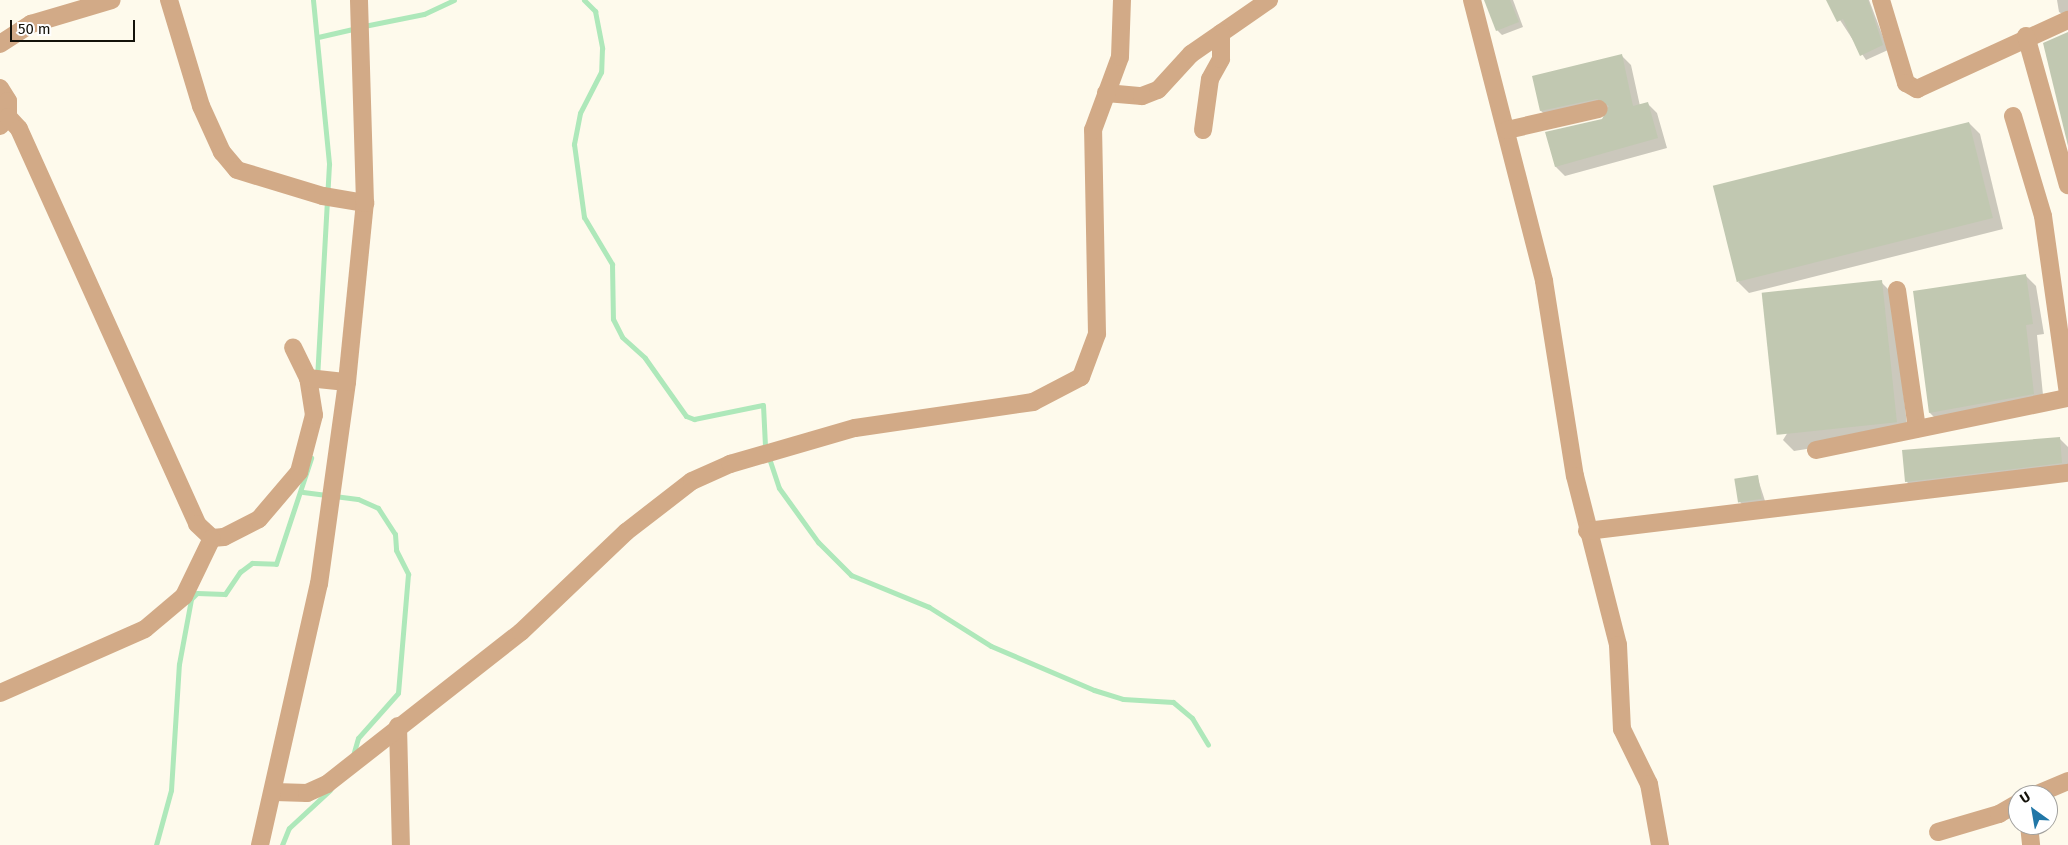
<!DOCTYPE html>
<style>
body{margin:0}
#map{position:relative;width:2068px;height:845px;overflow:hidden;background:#fefaec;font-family:"Fira Sans",sans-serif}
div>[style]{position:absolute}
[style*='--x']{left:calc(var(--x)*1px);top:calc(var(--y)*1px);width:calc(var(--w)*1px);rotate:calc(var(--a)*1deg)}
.shadow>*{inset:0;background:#0003}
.stream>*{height:5px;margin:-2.5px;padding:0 2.5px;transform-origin:2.5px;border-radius:2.5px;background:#aee8ba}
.building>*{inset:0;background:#c1c8b1;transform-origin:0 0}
.minor>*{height:18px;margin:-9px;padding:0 9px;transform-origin:9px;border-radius:9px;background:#d2aa87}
span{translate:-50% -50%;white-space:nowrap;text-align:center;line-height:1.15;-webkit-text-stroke:4px #fff;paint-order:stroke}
.north{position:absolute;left:2008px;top:785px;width:50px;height:50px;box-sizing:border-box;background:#fff;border:1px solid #a1a09d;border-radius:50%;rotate:328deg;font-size:14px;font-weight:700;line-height:20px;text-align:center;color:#14120a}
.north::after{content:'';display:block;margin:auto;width:18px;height:22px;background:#2177a7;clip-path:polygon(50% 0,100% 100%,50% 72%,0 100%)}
.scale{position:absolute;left:10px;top:20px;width:125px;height:22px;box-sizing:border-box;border:2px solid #14120a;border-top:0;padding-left:6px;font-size:15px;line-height:18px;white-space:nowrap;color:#14120a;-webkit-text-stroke:4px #fff;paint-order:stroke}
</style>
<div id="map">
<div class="shadow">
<div style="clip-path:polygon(1494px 0,1513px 0,1523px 27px,1502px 35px,1497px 30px)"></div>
<div style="clip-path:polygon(1827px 0,1869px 0,1888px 50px,1866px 60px)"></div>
<div style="clip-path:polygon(2057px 0,2068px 0,2068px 17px,2059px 12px)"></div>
<div style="clip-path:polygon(2068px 33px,2068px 141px,2044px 44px)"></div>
<div style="clip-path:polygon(1622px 56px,1631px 65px,1640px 106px,1648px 104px,1657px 113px,1667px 148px,1565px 176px,1556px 167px,1547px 133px,1603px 120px,1609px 109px,1551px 120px,1541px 111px,1533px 77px)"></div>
<div style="clip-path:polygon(1969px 123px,1980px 134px,2003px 229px,1749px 293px,1738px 282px)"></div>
<div style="clip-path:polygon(2025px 275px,2036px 286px,2044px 334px,2037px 335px,2044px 405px,1941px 424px,1930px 413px,1915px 292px)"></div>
<div style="clip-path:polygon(1881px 282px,1892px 293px,1908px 433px,1794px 451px,1783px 440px)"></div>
<div style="clip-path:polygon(2059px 438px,2068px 447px,2068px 474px,1917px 492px,1906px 481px)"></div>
<div style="clip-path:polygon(1757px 476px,1766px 504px,1745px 507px,1739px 501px)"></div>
</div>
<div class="stream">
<div style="--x:313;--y:0;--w:165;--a:84.4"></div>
<div style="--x:329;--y:164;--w:213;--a:93.2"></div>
<div style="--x:584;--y:0;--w:16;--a:45"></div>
<div style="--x:595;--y:11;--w:38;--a:79"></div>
<div style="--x:602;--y:48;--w:24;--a:92"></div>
<div style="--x:601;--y:72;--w:46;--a:117.1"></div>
<div style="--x:580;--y:113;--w:32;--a:101"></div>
<div style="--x:574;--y:144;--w:74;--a:82.2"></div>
<div style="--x:584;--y:217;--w:55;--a:59.2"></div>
<div style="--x:612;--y:264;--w:55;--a:89"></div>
<div style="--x:613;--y:319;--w:20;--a:63"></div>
<div style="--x:622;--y:337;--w:31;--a:42"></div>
<div style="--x:645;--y:358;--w:71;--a:54.7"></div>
<div style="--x:686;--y:416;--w:9;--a:21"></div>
<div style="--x:694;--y:419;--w:70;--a:-11.5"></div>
<div style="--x:763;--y:405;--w:41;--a:87.2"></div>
<div style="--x:765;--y:446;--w:44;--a:71.6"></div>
<div style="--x:779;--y:488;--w:67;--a:54.2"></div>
<div style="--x:818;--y:542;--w:47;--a:45"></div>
<div style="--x:851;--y:575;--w:84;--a:22.3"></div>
<div style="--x:929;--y:607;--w:73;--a:32.2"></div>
<div style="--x:991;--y:646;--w:112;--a:23.1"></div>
<div style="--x:1094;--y:690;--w:30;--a:17"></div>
<div style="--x:1123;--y:699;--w:50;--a:3.4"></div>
<div style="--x:1173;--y:702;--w:25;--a:40"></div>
<div style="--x:1192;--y:718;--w:31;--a:59"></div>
<div style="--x:364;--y:26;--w:61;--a:-11.3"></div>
<div style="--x:424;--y:14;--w:33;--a:-25"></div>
<div style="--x:318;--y:37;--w:39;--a:-13"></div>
<div style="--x:303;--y:492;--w:55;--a:7.3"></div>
<div style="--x:358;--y:499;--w:22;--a:24"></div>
<div style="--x:378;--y:508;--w:31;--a:57"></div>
<div style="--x:395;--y:534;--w:16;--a:86"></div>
<div style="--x:396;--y:550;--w:27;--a:63"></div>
<div style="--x:408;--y:574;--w:119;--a:94.8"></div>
<div style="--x:398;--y:693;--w:60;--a:131.6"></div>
<div style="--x:358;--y:738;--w:19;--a:106"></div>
<div style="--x:156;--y:845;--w:57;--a:-74.7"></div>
<div style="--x:171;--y:790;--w:126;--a:-86.4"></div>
<div style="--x:179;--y:664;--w:66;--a:-79.5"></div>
<div style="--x:191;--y:599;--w:8;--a:-45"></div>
<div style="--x:197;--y:593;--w:28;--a:2"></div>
<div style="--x:225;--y:594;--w:27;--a:-56"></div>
<div style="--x:240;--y:572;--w:15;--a:-37"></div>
<div style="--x:252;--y:563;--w:24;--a:2"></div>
<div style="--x:276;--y:564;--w:112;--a:-71.7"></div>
<div style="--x:282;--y:845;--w:18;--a:-68"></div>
<div style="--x:289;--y:828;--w:56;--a:-42.8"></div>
</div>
<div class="building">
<div style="clip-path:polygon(1484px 0,1510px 0,1519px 22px,1496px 31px)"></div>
<div style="clip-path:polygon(1826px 0,1868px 0,1883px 45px,1860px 56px,1843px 19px,1837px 22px)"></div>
<div style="clip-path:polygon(2068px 32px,2068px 146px,2043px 43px)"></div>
<div style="clip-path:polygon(1622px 54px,1633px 106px,1648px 102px,1658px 138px,1555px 167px,1545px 132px,1602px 119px,1609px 106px,1597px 99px,1540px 111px,1532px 76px)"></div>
<div style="left:1969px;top:122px;width:99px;height:264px;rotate:76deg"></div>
<div style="clip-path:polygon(2026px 274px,2033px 324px,2026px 325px,2034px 394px,1929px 413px,1913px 291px)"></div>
<div style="left:1882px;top:280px;width:143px;height:121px;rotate:84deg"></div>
<div style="clip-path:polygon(2060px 437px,2062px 463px,1905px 482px,1902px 450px)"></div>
<div style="left:1758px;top:475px;width:24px;height:24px;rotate:81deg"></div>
</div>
<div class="minor">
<div style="--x:169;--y:0;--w:111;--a:73.2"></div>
<div style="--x:201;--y:106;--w:51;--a:65.5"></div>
<div style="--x:222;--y:152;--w:23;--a:50"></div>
<div style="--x:237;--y:170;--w:90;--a:16.8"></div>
<div style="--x:323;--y:196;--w:43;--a:9.5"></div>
<div style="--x:1472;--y:0;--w:290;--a:75.6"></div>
<div style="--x:1544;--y:281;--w:197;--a:81"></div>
<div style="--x:1575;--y:476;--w:174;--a:75.7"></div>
<div style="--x:1618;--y:645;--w:84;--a:87.3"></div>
<div style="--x:1622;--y:729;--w:61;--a:63.9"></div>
<div style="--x:1649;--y:784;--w:62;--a:79.8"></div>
<div style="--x:1881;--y:0;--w:87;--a:73.2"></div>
<div style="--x:1906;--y:83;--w:13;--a:29"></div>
<div style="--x:1917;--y:89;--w:166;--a:-24.6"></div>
<div style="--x:2026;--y:36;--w:155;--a:74.3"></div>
<div style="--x:0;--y:44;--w:37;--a:-33"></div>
<div style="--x:31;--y:24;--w:84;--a:-16.5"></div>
<div style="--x:0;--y:88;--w:15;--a:58"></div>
<div style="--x:8;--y:101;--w:16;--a:90"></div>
<div style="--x:8;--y:117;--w:12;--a:132"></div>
<div style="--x:1106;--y:93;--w:36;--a:5"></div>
<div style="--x:1142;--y:96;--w:17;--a:-21"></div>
<div style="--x:1158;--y:90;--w:49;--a:-47.5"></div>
<div style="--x:1191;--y:54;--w:95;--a:-34.7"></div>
<div style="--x:2013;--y:116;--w:104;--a:73.3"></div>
<div style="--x:2043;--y:216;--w:181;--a:82"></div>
<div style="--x:8;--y:117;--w:16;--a:47"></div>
<div style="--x:19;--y:129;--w:433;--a:65.7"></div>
<div style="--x:197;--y:524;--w:21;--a:43"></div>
<div style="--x:212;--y:538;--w:12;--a:-5"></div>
<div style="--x:224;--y:537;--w:39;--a:-27"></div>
<div style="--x:259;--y:519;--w:62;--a:-49.6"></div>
<div style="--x:299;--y:472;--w:59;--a:-75.3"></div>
<div style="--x:314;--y:415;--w:37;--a:-99"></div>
<div style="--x:308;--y:378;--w:34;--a:-116"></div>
<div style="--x:1203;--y:130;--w:51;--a:-82.2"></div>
<div style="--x:1210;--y:79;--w:23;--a:-61"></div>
<div style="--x:1221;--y:59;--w:26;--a:-90"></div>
<div style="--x:1507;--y:130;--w:94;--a:-12.9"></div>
<div style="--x:1897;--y:290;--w:140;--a:81.8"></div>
<div style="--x:308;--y:378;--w:39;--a:6"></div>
<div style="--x:1816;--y:450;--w:257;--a:-11.7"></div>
<div style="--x:1587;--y:531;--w:484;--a:-6.9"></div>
<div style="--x:0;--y:693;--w:158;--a:-23.8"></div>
<div style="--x:145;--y:629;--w:51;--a:-40.2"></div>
<div style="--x:184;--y:596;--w:64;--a:-64.2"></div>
<div style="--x:398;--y:726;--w:119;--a:88.6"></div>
<div style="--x:275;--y:792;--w:32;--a:2"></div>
<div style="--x:307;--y:793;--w:22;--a:-24"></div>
<div style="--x:327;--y:784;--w:246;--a:-38.1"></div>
<div style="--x:521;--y:632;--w:145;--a:-43.6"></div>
<div style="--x:626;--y:532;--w:83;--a:-37.7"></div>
<div style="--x:692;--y:481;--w:42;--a:-24.1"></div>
<div style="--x:730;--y:464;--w:130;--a:-16.1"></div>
<div style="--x:855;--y:428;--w:180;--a:-8.3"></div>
<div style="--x:1033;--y:402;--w:54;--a:-27.5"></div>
<div style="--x:1081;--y:377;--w:46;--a:-69.6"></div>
<div style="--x:1097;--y:334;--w:204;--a:-91.1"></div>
<div style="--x:1093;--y:130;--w:78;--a:-69.7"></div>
<div style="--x:1120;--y:57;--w:57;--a:-88"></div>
<div style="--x:2035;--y:795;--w:36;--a:-23"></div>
<div style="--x:2029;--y:825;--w:20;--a:84"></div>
<div style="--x:1938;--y:832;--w:64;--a:-16.4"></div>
<div style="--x:1999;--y:814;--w:22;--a:-30"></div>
<div style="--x:260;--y:845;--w:268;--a:-77.3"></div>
<div style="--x:319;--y:584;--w:204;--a:-82.1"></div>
<div style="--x:347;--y:382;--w:180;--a:-84.3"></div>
<div style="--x:365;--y:203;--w:203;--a:-91.7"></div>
</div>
<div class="north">U</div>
<div class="scale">50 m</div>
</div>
